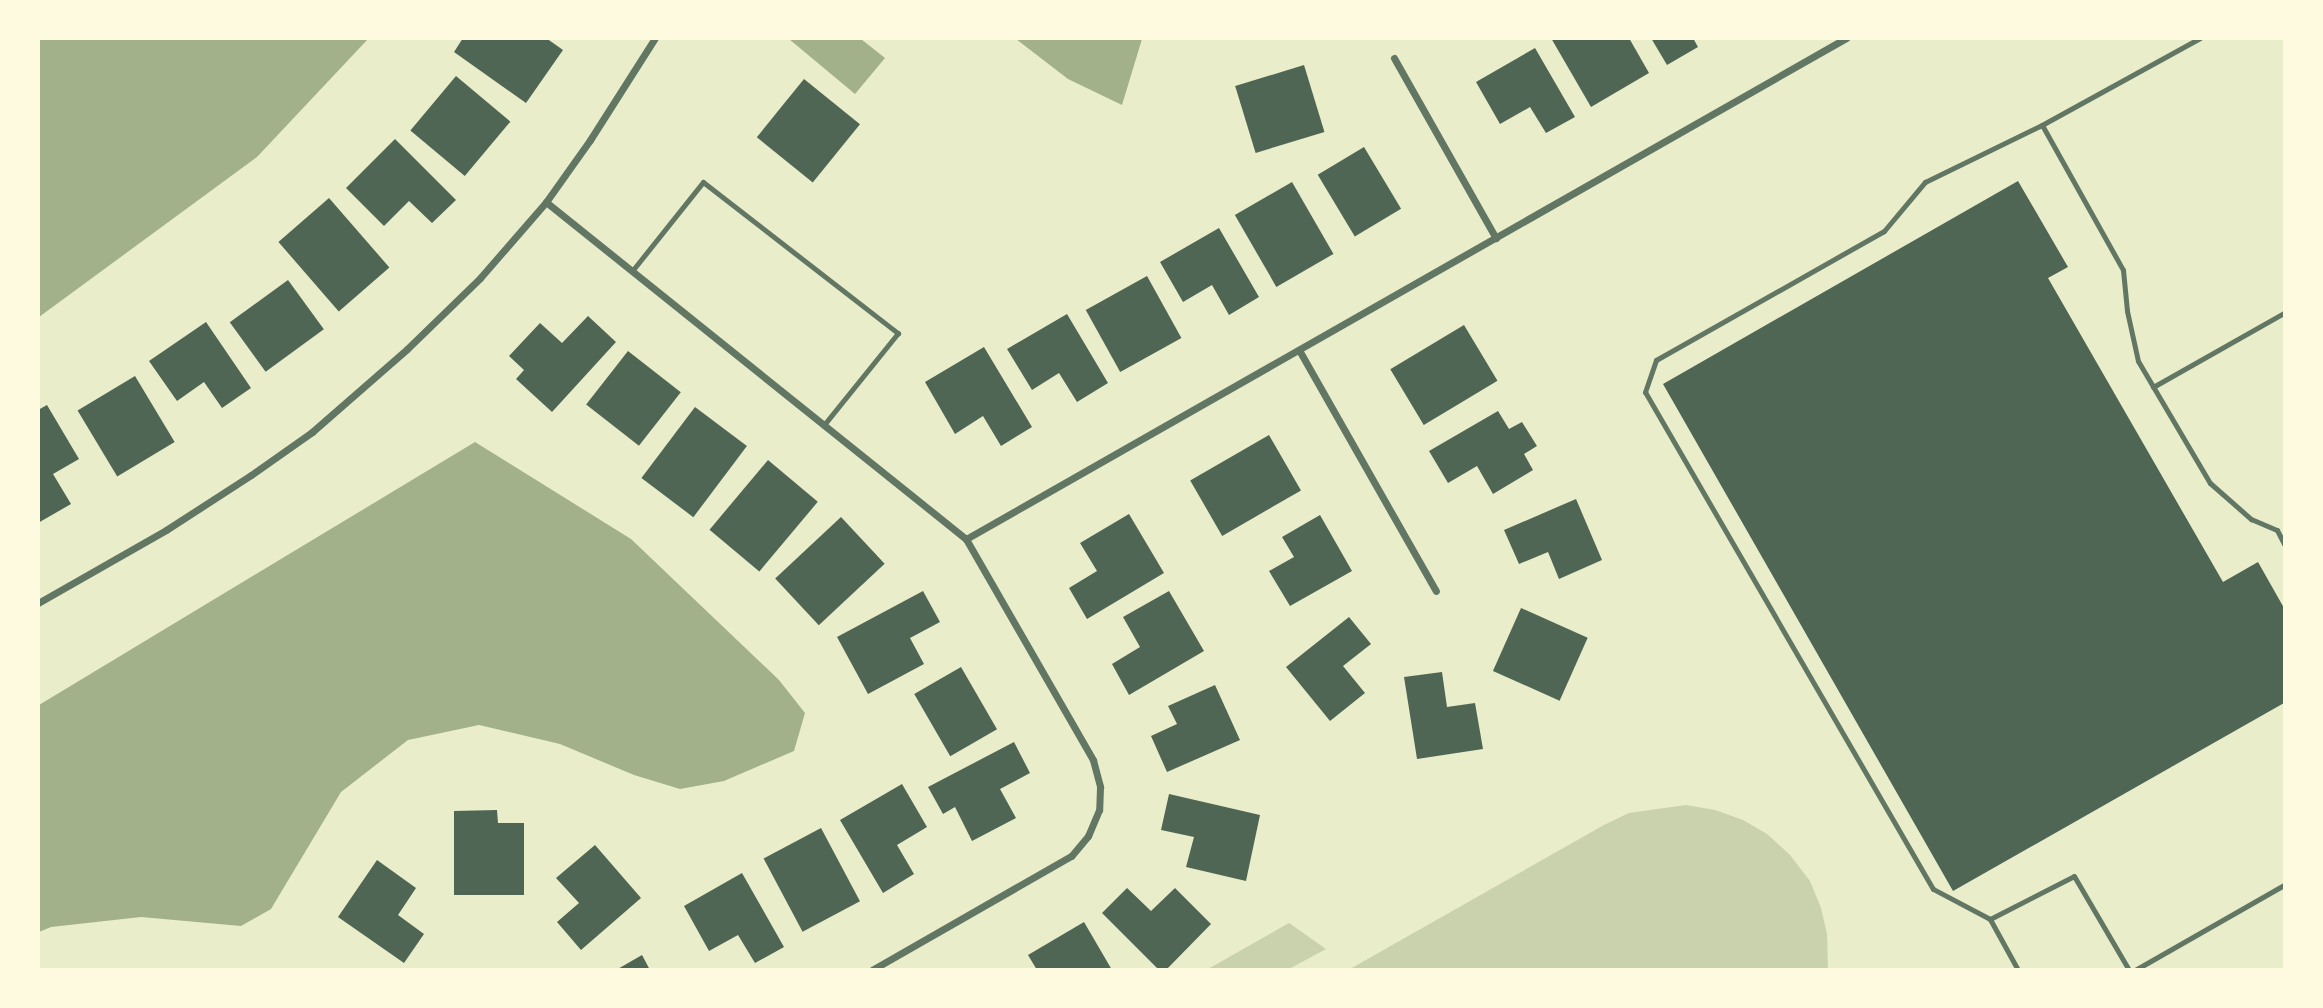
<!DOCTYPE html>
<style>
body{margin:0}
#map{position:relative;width:2323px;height:1008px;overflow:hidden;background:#e9edc9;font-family:"Roboto Condensed",sans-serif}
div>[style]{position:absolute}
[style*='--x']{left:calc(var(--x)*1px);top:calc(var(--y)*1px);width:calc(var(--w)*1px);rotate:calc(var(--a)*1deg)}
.green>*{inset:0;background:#cad2ad}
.water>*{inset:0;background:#a3b18a}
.building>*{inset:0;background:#4f6655;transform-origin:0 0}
.service>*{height:5px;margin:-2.5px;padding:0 2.5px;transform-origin:2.5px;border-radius:2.5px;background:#617663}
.minor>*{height:7px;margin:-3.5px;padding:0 3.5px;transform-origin:3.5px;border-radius:3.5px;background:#617663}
span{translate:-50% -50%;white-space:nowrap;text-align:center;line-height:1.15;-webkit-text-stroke:5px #fefae0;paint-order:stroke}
.frame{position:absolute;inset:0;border:40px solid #fefae0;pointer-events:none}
</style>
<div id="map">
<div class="green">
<div style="clip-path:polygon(1686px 805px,1715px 810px,1743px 820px,1767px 834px,1790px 855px,1810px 881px,1821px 908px,1827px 934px,1828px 969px,1350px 969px,1604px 825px,1629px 813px)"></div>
<div style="clip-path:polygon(1289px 923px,1326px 949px,1289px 969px,1208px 969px)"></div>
</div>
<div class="water">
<div style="clip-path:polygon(39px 38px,368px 38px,368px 39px,257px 157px,39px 317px)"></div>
<div style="clip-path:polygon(789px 39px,861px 39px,885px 58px,855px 94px)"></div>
<div style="clip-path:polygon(1016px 39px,1142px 39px,1122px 105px,1068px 79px)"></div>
<div style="clip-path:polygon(475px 442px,631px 539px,779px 680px,805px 713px,794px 751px,724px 781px,680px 789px,634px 775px,560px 744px,479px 725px,408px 740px,341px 792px,271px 909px,241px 926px,141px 917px,51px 927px,39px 932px,39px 705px)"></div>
</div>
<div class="building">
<div style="clip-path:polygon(463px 38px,546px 38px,563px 50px,526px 103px,454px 52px)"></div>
<div style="clip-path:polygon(1551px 38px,1629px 38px,1649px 73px,1591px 107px)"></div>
<div style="clip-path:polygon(1651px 38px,1693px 38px,1698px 47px,1667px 65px)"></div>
<div style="clip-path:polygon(1535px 48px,1575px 117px,1546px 133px,1530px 107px,1500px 124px,1476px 82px)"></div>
<div style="left:1304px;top:65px;width:70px;height:72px;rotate:73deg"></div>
<div style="left:456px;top:76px;width:71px;height:71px;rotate:40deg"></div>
<div style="left:804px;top:79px;width:72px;height:75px;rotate:39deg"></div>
<div style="clip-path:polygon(395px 139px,456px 200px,432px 223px,409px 201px,384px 226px,346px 188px)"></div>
<div style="left:1364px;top:147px;width:72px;height:54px;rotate:59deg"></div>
<div style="clip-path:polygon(2018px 181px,2068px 267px,2048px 278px,2223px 582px,2258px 562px,2284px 608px,2284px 703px,1953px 891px,1663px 384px)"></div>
<div style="left:1292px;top:182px;width:83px;height:66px;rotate:60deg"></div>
<div style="left:329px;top:198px;width:92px;height:67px;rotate:49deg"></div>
<div style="clip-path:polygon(1219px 228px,1259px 297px,1229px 315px,1212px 285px,1183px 302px,1160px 262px)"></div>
<div style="left:1147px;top:276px;width:71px;height:70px;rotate:61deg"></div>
<div style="left:288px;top:280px;width:61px;height:72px;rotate:54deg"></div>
<div style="clip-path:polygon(1067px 314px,1108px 383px,1077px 402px,1059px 373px,1032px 390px,1007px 349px)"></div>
<div style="clip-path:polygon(588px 316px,616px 342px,552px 412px,516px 379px,524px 370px,509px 356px,540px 323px,562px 343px)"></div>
<div style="clip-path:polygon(206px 322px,251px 388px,222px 408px,204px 382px,177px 401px,149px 361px)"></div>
<div style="left:1464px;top:325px;width:65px;height:86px;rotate:59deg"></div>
<div style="clip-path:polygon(984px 347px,1032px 427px,1001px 446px,983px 416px,955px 434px,925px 382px)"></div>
<div style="left:628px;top:351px;width:67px;height:68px;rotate:38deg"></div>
<div style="left:135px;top:376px;width:77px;height:67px;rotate:59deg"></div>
<div style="clip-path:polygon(47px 405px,79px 459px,53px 474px,71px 504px,38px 523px,38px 410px)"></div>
<div style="left:695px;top:407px;width:65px;height:89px;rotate:37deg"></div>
<div style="clip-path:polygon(1498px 411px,1509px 429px,1522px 422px,1537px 446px,1524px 454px,1533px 470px,1493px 494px,1477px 466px,1448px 483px,1429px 451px)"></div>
<div style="left:1269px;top:435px;width:64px;height:91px;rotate:60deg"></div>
<div style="left:768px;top:460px;width:65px;height:91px;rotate:40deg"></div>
<div style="clip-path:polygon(1576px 499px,1602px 560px,1559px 579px,1548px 552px,1519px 564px,1504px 530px)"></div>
<div style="clip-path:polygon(1129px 514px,1164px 573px,1087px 619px,1069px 588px,1097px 571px,1080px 543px)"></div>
<div style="clip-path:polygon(1320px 515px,1352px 571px,1290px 606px,1269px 571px,1294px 557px,1282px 537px)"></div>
<div style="left:841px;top:517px;width:64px;height:90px;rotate:47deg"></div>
<div style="clip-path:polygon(923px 591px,940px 622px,910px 638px,924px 664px,868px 694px,837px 637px)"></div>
<div style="clip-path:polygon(1169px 591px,1204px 651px,1129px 695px,1112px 664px,1140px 647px,1123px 617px)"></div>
<div style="left:1521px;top:608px;width:73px;height:69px;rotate:24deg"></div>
<div style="clip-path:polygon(1349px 617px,1371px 644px,1343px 666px,1365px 693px,1330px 721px,1286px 667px)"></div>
<div style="left:961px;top:667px;width:72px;height:54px;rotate:60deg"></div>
<div style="clip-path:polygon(1442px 672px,1447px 707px,1475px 703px,1483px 749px,1417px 759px,1404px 677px)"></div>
<div style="clip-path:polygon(1215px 685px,1240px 740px,1167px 772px,1151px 736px,1177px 724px,1168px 706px)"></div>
<div style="clip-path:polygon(1014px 742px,1030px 773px,1000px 789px,1016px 818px,972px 841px,955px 807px,943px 814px,928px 787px)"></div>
<div style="clip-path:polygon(902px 784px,927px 827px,897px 845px,914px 874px,883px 893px,840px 820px)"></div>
<div style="clip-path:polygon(1169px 794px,1260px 815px,1246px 881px,1186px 867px,1194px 837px,1161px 830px)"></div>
<div style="clip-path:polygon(497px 810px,498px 823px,524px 823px,524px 895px,454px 895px,454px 811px)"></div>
<div style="left:821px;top:828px;width:83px;height:65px;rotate:62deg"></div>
<div style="clip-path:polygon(595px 845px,641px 898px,581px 950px,557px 922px,579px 903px,556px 878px)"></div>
<div style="clip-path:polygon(377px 860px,416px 888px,398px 915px,424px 934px,404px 963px,338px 917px)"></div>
<div style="clip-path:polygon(742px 873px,784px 947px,755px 963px,738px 935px,709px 951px,684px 906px)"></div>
<div style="clip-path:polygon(1127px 888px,1151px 911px,1175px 888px,1211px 924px,1166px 970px,1159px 970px,1102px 913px)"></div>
<div style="clip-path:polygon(1084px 922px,1112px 970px,1037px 970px,1028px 955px)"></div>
<div style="clip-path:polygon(642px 955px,650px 970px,616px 970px)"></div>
</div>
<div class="service">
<div style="--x:2200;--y:38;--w:180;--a:151.2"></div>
<div style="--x:2042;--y:125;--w:166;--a:60.8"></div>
<div style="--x:2123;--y:270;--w:41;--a:84.4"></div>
<div style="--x:2127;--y:311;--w:51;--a:77.6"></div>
<div style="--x:2138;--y:361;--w:142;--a:59.5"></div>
<div style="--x:2210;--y:483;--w:55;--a:41.3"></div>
<div style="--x:2251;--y:519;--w:28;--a:23"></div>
<div style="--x:2277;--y:530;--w:16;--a:63"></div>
<div style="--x:632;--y:271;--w:114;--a:-51.4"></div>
<div style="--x:703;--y:182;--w:247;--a:37.8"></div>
<div style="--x:898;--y:333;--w:119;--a:128.9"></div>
<div style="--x:2153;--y:387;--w:150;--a:-29.5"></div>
<div style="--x:1990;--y:919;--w:64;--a:-152.2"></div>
<div style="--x:1933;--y:889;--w:574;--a:-120.09"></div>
<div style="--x:1645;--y:392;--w:34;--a:-71"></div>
<div style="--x:1656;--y:360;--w:262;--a:-29.5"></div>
<div style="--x:1884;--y:231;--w:64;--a:-50.1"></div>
<div style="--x:1925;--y:182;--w:130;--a:-26"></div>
<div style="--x:2018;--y:970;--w:58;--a:-118.8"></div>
<div style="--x:1990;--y:919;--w:94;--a:-27.1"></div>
<div style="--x:2074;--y:876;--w:109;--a:59.7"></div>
<div style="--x:2135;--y:970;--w:172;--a:-29.7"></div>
</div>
<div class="minor">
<div style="--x:1394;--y:58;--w:207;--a:60.5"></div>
<div style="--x:546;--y:202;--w:538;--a:38.74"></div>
<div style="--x:966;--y:539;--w:255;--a:60.1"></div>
<div style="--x:1093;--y:760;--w:28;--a:75"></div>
<div style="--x:1100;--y:787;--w:23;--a:92"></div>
<div style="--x:1099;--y:810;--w:28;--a:113"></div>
<div style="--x:1088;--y:836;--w:26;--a:130"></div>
<div style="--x:1071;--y:856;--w:229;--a:150.2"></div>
<div style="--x:1299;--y:350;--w:277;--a:60.4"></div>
<div style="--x:966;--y:539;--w:1013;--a:-29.65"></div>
<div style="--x:38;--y:603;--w:147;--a:-29.7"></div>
<div style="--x:166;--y:530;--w:101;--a:-32.9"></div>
<div style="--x:251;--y:475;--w:75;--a:-35.2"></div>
<div style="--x:312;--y:432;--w:126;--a:-41.1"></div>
<div style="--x:407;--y:349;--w:102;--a:-44.2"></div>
<div style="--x:480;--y:278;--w:101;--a:-49"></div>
<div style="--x:546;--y:202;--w:76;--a:-54.6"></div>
<div style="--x:590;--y:140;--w:121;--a:-57.5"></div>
</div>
<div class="frame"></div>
</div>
